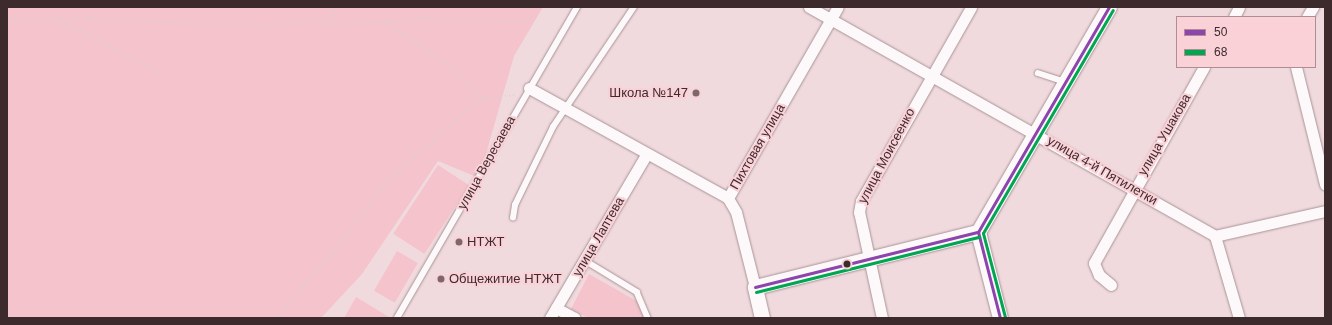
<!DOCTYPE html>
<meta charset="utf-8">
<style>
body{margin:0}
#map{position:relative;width:1332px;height:325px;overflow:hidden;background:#f1dadd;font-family:Arial,sans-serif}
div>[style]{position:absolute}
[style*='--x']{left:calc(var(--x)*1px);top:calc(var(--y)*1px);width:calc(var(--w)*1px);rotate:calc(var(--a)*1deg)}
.green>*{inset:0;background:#f4c3cb;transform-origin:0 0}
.path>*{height:1.5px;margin-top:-0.75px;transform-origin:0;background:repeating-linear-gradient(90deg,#d8d1d2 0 1px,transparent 0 4px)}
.roads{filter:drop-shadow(0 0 1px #a69497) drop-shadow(0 0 1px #a69497)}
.lane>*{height:5.5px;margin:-2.75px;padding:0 2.75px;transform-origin:2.75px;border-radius:2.75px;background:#fdf9fa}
.street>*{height:11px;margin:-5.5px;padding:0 5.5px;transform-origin:5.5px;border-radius:5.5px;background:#fdf9fa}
.secondary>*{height:15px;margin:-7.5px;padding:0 7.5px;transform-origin:7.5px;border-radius:7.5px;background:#fdf9fa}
.bus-1>*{height:3px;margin:-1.5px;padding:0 1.5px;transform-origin:1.5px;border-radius:1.5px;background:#8e44ad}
.bus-2>*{height:3px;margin:-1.5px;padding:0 1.5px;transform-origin:1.5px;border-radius:1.5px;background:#00a651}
.dots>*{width:11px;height:11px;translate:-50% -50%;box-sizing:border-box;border:2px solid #fad1d7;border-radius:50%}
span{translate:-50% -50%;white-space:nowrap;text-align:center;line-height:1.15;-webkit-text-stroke:4px #fad1d7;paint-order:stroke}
.poi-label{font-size:13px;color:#3d2a2d}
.right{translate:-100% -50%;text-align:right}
.left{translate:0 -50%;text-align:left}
.street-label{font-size:13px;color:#3d2a2d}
.frame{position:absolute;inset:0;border:8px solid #3d2a2d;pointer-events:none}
.legend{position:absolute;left:1176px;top:16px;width:140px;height:52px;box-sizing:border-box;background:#fad1d7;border:1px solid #ae8e93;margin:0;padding:5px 7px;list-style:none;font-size:12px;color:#3d2a2d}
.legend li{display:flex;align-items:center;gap:8px;height:20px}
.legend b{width:20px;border:1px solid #ae8e93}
</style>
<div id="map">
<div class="green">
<div style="clip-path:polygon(7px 7px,543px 7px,514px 56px,479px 178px,438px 161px,362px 274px,321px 318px,7px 318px)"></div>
<div style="left:438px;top:165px;width:37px;height:82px;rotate:33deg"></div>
<div style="left:397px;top:251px;width:24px;height:46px;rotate:30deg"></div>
<div style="clip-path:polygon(589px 274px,642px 304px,645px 318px,588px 318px,571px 309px)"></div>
<div style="clip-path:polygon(356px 297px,389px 317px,388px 318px,344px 318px)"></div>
</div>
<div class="path">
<div style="--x:7;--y:20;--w:112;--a:-0.5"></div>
<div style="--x:119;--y:19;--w:148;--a:2.7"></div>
<div style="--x:267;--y:26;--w:49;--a:-7"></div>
<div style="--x:316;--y:20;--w:16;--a:14"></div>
<div style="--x:332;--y:24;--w:89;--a:-3.2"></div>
<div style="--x:421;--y:19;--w:116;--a:1"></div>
<div style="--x:55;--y:20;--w:38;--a:23"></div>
<div style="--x:90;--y:35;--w:80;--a:29.1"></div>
<div style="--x:385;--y:23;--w:68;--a:33"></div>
<div style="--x:442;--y:60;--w:54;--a:44.3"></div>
<div style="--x:332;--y:24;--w:17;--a:-90"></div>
<div style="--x:276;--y:318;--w:90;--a:-49.1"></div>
<div style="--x:335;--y:250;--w:83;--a:-52.9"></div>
<div style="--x:385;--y:184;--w:129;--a:-41.9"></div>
<div style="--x:481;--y:98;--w:35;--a:-5"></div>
</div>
<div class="roads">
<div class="lane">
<div style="--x:1038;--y:73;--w:28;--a:18"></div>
<div style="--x:513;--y:218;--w:13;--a:-81"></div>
<div style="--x:515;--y:205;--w:87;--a:-64"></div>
<div style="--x:553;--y:127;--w:145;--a:-56"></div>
<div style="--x:586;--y:261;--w:60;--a:31.3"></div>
<div style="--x:637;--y:292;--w:28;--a:67"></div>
<div style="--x:397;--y:318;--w:359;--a:-59.9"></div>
</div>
<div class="street">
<div style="--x:809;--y:7;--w:466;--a:29.4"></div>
<div style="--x:1215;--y:236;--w:85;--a:73.7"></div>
<div style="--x:1234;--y:17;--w:11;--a:-63"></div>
<div style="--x:1307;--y:17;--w:12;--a:-59"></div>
<div style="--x:1296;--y:67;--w:121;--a:76.1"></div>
<div style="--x:529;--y:88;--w:227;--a:28.9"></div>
<div style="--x:1215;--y:236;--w:113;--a:-12.8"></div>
<div style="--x:1111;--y:285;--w:16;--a:-140"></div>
<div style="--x:1099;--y:275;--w:13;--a:-113"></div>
<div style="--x:1094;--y:263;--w:225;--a:-60.7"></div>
<div style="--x:755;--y:287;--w:77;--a:-104.2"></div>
<div style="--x:736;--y:212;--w:16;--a:-120"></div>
<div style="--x:728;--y:198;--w:220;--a:-60.1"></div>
<div style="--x:556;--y:308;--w:21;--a:28"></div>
<div style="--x:550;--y:318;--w:189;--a:-59.5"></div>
<div style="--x:882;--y:318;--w:108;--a:-102.2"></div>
<div style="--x:859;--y:212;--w:11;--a:-80"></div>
<div style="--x:861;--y:201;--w:223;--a:-60.4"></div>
</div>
<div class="secondary">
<div style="--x:762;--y:318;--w:32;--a:-103"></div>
<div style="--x:755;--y:287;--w:230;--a:-13.9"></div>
<div style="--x:1000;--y:318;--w:89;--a:-104.3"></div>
<div style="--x:978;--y:232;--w:260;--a:-59.8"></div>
</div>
</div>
<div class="bus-1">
<div style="--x:755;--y:287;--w:230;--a:-13.9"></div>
<div style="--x:1000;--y:318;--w:89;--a:-104.3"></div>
<div style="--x:978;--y:232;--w:260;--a:-59.8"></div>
</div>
<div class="bus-2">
<div style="--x:756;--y:292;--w:230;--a:-13.9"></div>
<div style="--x:1005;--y:317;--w:87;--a:-104.7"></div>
<div style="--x:983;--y:233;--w:258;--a:-59.8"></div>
</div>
<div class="dots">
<div style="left:696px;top:93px;background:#7c686b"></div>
<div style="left:459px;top:242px;background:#7c686b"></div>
<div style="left:847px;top:264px;background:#3d2a2d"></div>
<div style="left:441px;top:279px;background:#7c686b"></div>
</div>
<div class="poi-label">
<span class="right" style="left:688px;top:93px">Школа №147</span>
<span class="left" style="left:467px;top:242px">НТЖТ</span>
<span class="left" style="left:449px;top:279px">Общежитие НТЖТ</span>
</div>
<div class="street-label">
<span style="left:1165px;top:135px;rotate:-60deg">улица Ушакова</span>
<span style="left:758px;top:147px;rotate:-60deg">Пихтовая улица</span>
<span style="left:887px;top:156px;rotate:-62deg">улица Моисеенко</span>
<span style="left:487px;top:163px;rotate:-61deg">улица Вересаева</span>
<span style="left:1102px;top:171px;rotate:30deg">улица 4-й Пятилетки</span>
<span style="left:599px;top:237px;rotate:-60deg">улица Лаптева</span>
</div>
<div class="frame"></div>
<ul class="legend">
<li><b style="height:5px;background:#8e44ad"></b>50</li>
<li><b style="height:5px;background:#00a651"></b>68</li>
</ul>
</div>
